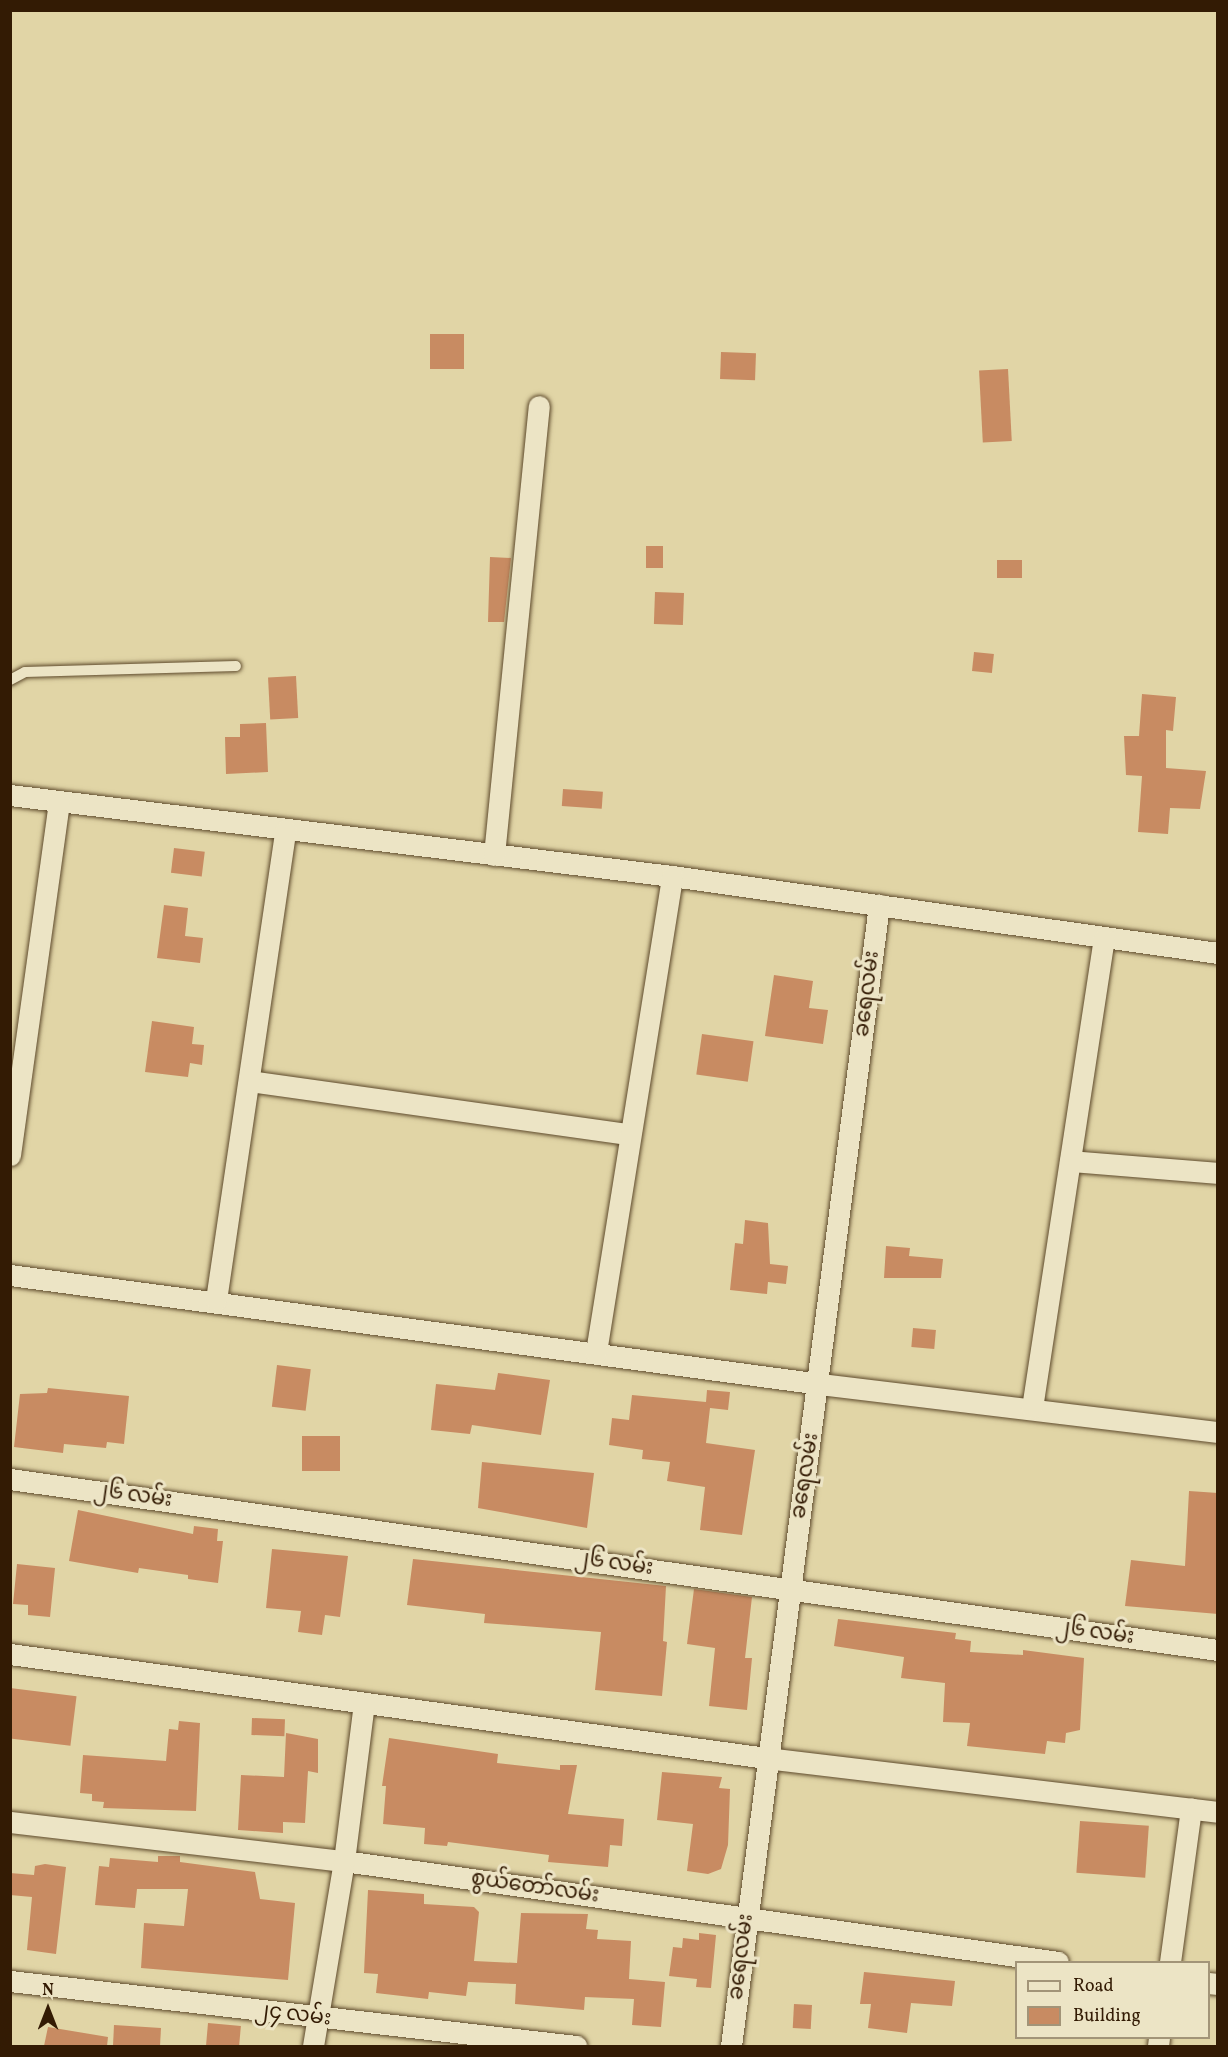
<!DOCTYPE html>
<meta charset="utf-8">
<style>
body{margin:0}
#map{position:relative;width:1228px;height:2057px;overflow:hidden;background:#e1d5a6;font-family:Vollkorn,"Noto Sans Myanmar",serif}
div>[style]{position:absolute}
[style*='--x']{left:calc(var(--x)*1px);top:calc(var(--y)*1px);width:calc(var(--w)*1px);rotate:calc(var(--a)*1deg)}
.building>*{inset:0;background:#c88b62;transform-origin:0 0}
.roads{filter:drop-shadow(0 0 2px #5e4a2c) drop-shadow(0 0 2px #5e4a2c)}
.lane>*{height:10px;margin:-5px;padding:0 5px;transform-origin:5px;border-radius:5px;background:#ece4c5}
.street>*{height:21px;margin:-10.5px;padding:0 10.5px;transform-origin:10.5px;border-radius:10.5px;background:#ece4c5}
span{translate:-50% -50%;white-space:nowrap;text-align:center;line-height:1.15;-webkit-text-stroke:6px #ece4c5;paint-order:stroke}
.street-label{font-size:21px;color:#331b04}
.frame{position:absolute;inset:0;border:12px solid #331b04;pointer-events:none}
.legend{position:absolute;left:1015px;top:1961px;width:195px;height:78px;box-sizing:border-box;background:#ece4c5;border:2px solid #a29478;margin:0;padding:8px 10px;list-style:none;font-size:18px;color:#331b04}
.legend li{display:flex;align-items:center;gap:12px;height:30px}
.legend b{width:30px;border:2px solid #a29478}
.north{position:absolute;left:18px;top:1979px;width:60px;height:60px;-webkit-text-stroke:4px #ece4c5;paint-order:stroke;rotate:0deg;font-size:16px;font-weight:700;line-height:24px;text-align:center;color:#331b04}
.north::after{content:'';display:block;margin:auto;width:21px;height:27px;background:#331b04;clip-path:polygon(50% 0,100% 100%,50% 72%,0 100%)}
</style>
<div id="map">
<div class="building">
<div style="left:430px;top:334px;width:34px;height:35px"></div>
<div style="left:721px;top:352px;width:35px;height:27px;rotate:2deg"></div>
<div style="left:1008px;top:369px;width:72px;height:29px;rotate:87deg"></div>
<div style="left:646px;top:546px;width:17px;height:22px"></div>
<div style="clip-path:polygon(490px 557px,511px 558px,504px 622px,488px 622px)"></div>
<div style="left:997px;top:560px;width:25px;height:18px"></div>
<div style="left:655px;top:592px;width:29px;height:32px;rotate:2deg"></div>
<div style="left:974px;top:652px;width:20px;height:19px;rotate:6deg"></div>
<div style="left:296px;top:676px;width:42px;height:28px;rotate:87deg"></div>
<div style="clip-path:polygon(1142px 694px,1176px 697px,1173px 731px,1166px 730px,1166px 768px,1206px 771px,1200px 809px,1170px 808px,1168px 834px,1138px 832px,1142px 776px,1126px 775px,1124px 736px,1139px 736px)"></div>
<div style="clip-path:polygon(266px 723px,268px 772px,226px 774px,225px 737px,240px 737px,240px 724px)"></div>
<div style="left:563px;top:789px;width:40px;height:17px;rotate:4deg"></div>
<div style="left:174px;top:848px;width:31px;height:25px;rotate:7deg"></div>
<div style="clip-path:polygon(164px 905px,188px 908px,185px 936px,203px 938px,200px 963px,157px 958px)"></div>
<div style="clip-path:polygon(774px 975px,813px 981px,809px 1008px,828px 1010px,823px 1044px,765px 1036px)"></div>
<div style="clip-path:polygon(152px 1021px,194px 1027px,192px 1044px,204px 1045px,202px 1065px,190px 1063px,188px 1077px,145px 1072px)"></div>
<div style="left:702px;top:1034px;width:52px;height:41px;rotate:8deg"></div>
<div style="clip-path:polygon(745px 1220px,768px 1223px,770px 1264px,788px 1266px,786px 1284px,768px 1282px,767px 1294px,730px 1290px,735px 1243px,743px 1244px)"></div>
<div style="clip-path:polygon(886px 1246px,910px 1248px,909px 1256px,943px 1259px,941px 1278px,884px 1278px)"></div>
<div style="left:913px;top:1328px;width:23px;height:19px;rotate:5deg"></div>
<div style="left:277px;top:1365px;width:34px;height:42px;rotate:7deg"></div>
<div style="clip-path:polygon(498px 1373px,550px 1380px,541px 1435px,472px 1425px,470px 1434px,431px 1430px,436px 1384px,495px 1390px)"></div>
<div style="clip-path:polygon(48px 1388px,129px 1396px,124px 1444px,107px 1442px,106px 1448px,64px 1444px,63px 1453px,14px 1447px,20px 1394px,47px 1393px)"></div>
<div style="clip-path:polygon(707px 1390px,730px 1392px,728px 1410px,710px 1408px,706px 1443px,755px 1450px,742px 1535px,700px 1530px,705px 1487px,667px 1481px,670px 1462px,642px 1459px,643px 1450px,609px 1445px,612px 1418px,629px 1420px,632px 1395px,706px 1402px)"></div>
<div style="left:302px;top:1436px;width:38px;height:35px"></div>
<div style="clip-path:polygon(482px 1462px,594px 1473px,587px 1528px,478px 1508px)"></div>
<div style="clip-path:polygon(1189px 1491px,1218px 1493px,1218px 1614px,1125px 1606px,1131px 1560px,1185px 1566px)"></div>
<div style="clip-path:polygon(78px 1510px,193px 1534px,194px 1526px,218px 1529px,217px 1541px,223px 1541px,218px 1583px,188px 1579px,188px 1575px,139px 1568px,138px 1573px,69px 1561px)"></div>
<div style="clip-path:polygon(272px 1549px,348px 1556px,340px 1617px,325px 1615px,322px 1635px,298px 1632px,301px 1611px,266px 1608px)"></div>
<div style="clip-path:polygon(413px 1559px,666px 1586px,663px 1641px,667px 1642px,662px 1696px,595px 1690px,601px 1632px,484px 1623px,485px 1614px,407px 1605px)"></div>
<div style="clip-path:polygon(17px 1564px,55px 1568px,50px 1617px,28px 1615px,28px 1605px,13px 1604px)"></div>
<div style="clip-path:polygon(694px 1589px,752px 1597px,745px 1658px,752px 1658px,747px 1710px,709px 1706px,715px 1648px,687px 1644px)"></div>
<div style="clip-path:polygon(838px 1619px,956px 1633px,955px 1639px,971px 1641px,970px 1652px,1023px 1655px,1023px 1650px,1084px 1658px,1080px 1730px,1066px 1733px,1065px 1743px,1047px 1741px,1045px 1754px,967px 1746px,970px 1723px,943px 1722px,945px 1683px,901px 1678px,904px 1657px,834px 1646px)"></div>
<div style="left:10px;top:1688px;width:67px;height:50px;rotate:7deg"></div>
<div style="left:252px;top:1718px;width:33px;height:17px;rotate:2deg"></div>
<div style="clip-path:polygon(179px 1721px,200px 1723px,196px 1811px,103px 1808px,104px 1802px,92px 1801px,92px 1794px,80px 1793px,83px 1755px,166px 1761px,169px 1729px,178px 1730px)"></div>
<div style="clip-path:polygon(286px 1733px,318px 1739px,318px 1773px,308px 1771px,305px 1823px,283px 1822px,283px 1833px,238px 1830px,241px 1775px,284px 1777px)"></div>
<div style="clip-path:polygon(389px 1738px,498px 1754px,497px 1763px,560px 1770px,560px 1765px,577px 1765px,568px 1814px,624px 1819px,622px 1846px,610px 1845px,608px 1867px,548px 1862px,549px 1855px,448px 1842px,447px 1846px,424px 1844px,425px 1828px,383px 1824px,386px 1786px,382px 1786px)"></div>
<div style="clip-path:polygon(662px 1772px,722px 1777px,719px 1788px,730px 1789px,728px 1845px,721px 1869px,708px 1874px,687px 1871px,693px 1824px,657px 1820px)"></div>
<div style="left:1080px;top:1821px;width:69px;height:52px;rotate:4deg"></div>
<div style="clip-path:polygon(158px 1856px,180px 1856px,180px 1862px,255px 1872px,260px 1899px,295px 1903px,288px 1980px,141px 1968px,144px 1923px,184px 1926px,188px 1889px,137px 1889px,135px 1908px,95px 1905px,99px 1866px,109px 1867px,110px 1858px,158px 1862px)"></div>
<div style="clip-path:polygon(45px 1864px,66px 1867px,56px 1954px,27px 1950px,32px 1897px,10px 1895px,10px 1873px,34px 1875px,35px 1866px)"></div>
<div style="clip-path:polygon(368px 1890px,424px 1894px,424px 1904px,474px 1907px,479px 1912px,474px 1961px,517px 1963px,521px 1913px,588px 1914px,586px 1929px,598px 1930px,597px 1939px,631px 1941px,629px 1979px,665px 1982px,661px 2027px,632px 2025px,634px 1999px,585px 1997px,584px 2010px,515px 2004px,516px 1984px,468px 1982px,466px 1996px,429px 1992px,428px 1999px,376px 1993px,378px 1974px,364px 1973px)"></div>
<div style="clip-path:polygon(699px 1933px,716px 1935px,711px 1988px,696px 1987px,697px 1979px,669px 1976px,673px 1947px,682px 1948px,683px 1938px,699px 1940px)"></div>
<div style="clip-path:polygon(864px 1972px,955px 1981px,952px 2006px,911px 2003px,907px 2033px,868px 2028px,871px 2004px,860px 2004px)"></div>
<div style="left:794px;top:2004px;width:18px;height:24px;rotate:3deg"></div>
<div style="left:208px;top:2023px;width:33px;height:23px;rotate:5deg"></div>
<div style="clip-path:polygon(114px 2025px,161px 2028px,160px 2046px,113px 2046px)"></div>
<div style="clip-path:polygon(48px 2027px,108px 2037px,107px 2046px,44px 2046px)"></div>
</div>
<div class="roads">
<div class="lane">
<div style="--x:10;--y:680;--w:17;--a:-28"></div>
<div style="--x:25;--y:672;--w:211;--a:-1.6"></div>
</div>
<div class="street">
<div style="--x:10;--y:795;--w:667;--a:6.98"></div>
<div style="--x:672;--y:876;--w:551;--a:8.03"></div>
<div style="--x:494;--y:855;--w:451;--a:-84.3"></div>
<div style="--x:250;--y:1081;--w:382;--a:8"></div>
<div style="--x:10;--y:1155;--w:357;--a:-82.1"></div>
<div style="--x:1070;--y:1161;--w:148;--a:4.6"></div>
<div style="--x:10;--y:1275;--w:817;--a:7.66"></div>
<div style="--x:820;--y:1384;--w:401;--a:6.9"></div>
<div style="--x:216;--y:1300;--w:475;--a:-81.6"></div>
<div style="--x:596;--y:1352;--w:482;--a:-80.9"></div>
<div style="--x:1032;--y:1408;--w:475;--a:-81.3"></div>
<div style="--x:10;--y:1479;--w:1220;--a:8.06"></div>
<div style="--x:10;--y:1654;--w:763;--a:7.83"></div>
<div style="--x:766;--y:1758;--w:455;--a:6.8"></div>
<div style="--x:10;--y:1822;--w:336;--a:6.7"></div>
<div style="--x:344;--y:1861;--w:721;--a:8.05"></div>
<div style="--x:1170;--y:1962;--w:155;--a:-82.2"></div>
<div style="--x:10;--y:1981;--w:570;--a:6.55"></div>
<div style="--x:1208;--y:1983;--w:10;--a:6"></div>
<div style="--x:313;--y:2046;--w:188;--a:-80.5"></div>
<div style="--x:344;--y:1861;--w:159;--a:-82.8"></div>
<div style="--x:731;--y:2046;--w:1151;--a:-82.61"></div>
<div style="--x:1158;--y:2046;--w:8;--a:-83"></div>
</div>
</div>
<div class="street-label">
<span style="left:868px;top:994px;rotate:-83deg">ခရေလမ်း</span>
<span style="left:806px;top:1476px;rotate:-81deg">ခရေလမ်း</span>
<span style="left:133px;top:1496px;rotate:8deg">၂၆ လမ်း</span>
<span style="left:614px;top:1564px;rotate:8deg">၂၆ လမ်း</span>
<span style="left:1095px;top:1633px;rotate:8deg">၂၆ လမ်း</span>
<span style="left:535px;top:1888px;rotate:8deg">စွယ်တော်လမ်း</span>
<span style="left:742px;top:1957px;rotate:-83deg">ခရေလမ်း</span>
<span style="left:293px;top:2015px;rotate:7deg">၂၄ လမ်း</span>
</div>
<div class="frame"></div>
<ul class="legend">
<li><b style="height:8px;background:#ece4c5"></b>Road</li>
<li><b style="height:16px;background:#c88b62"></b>Building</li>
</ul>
<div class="north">N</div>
</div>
